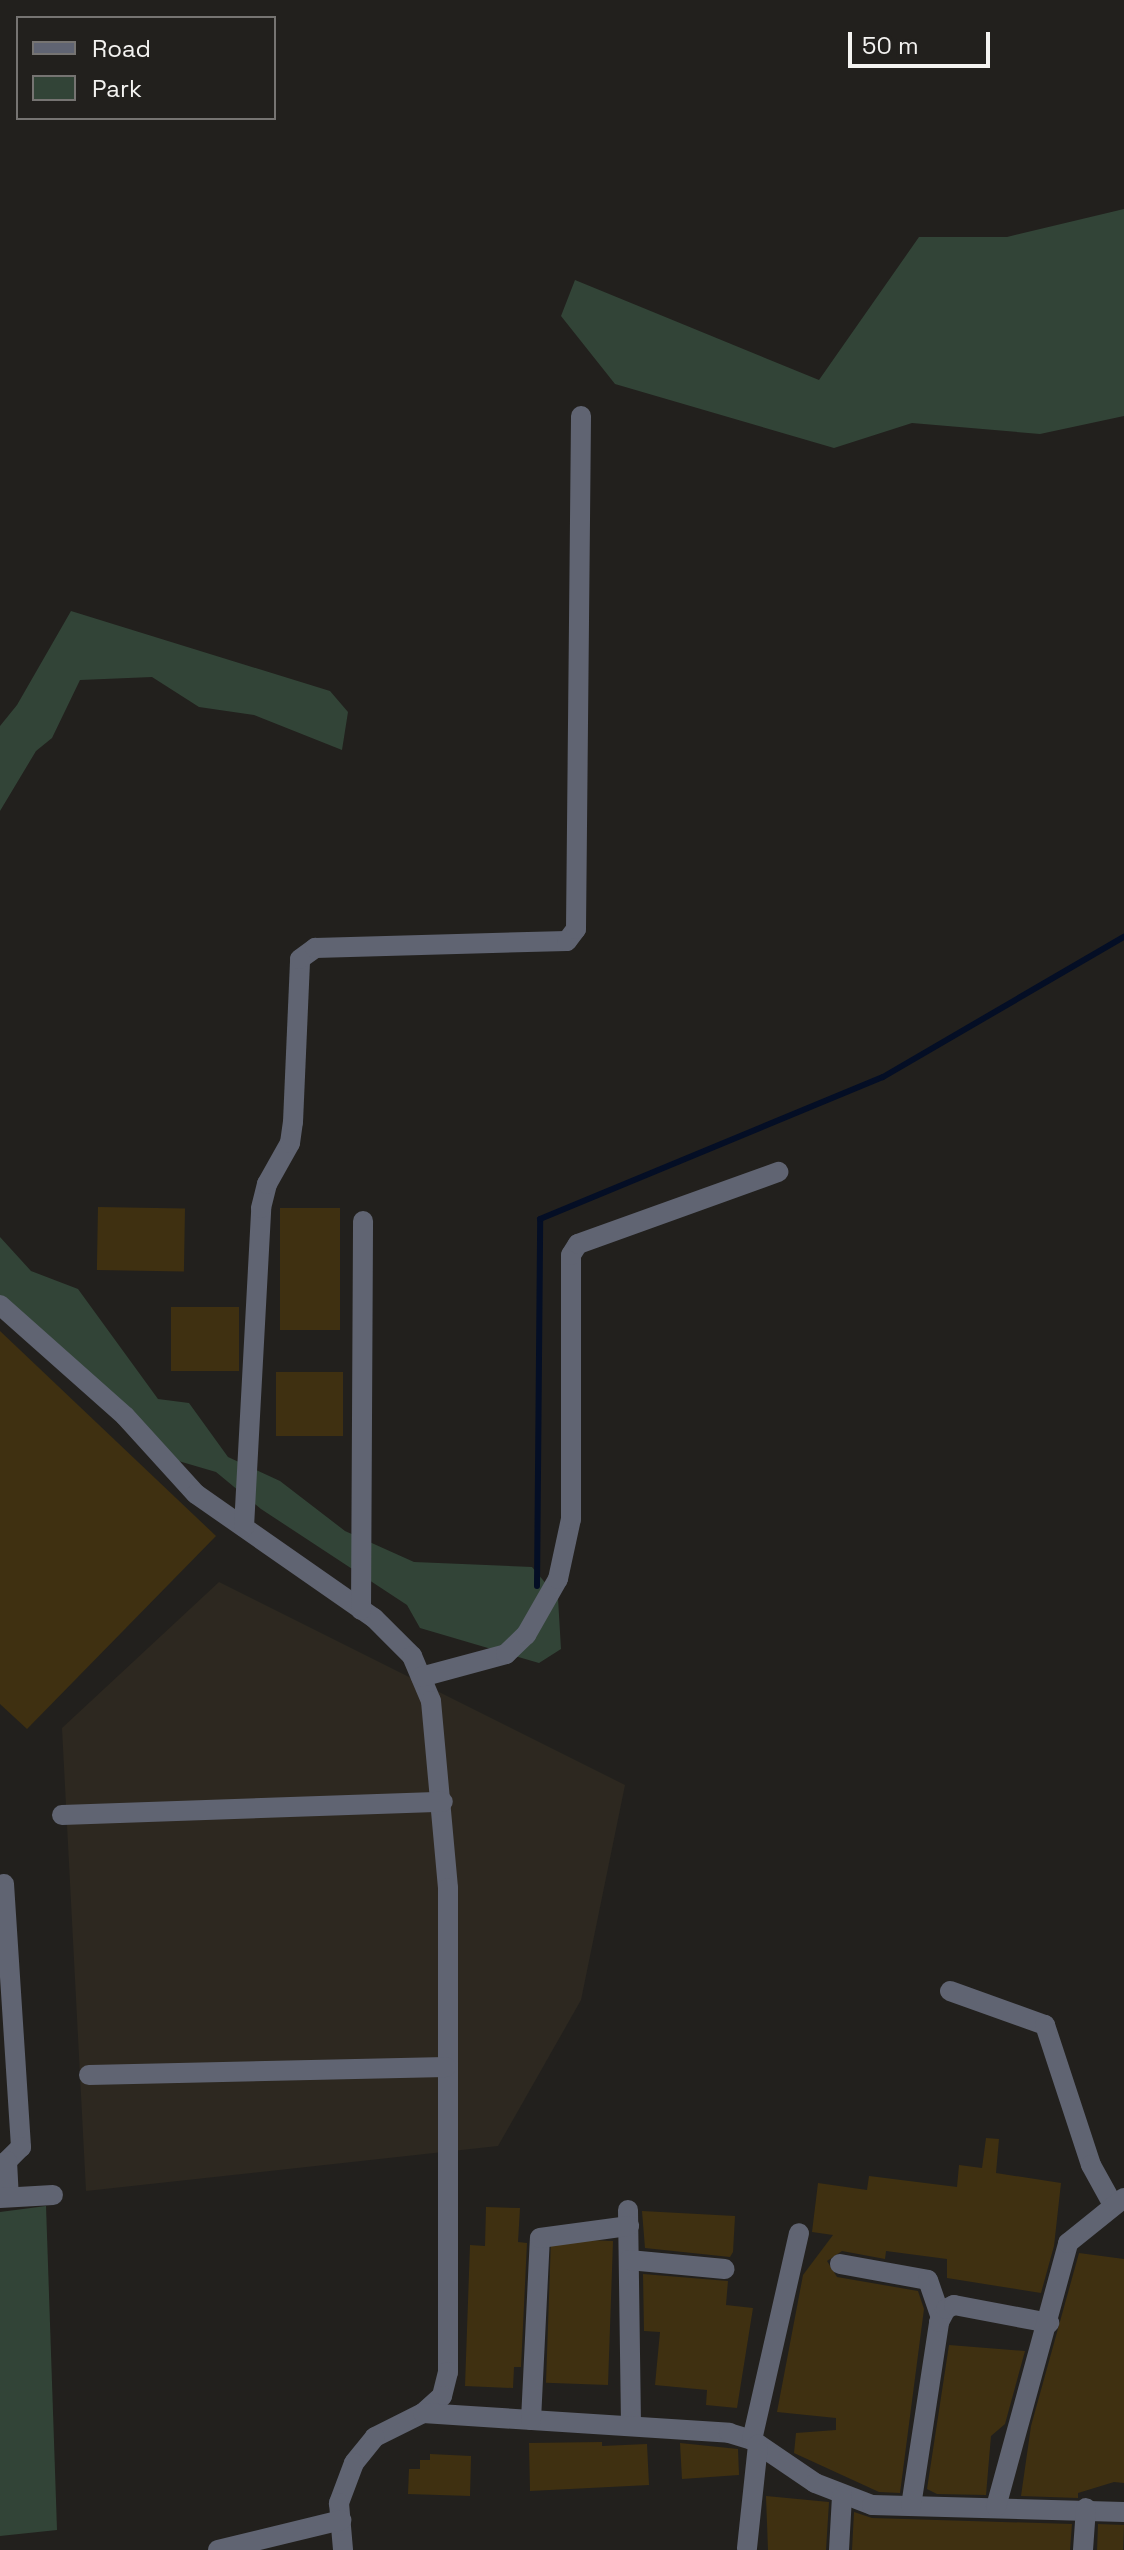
<!DOCTYPE html>
<style>
body{margin:0}
#map{position:relative;width:1124px;height:2550px;overflow:hidden;background:#22201d;font-family:"Space Grotesk",sans-serif}
div>[style]{position:absolute}
[style*='--x']{left:calc(var(--x)*1px);top:calc(var(--y)*1px);width:calc(var(--w)*1px);rotate:calc(var(--a)*1deg)}
.built>*{inset:0;background:#2d2820}
.green>*{inset:0;background:#324437}
.stream>*{height:6px;margin:-3px;padding:0 3px;transform-origin:3px;border-radius:3px;background:#040e25}
.building>*{inset:0;background:#3f3011;transform-origin:0 0}
.minor>*{height:20px;margin:-10px;padding:0 10px;transform-origin:10px;border-radius:10px;background:#606472}
span{translate:-50% -50%;white-space:nowrap;text-align:center;line-height:1.15;-webkit-text-stroke:6px #22201d;paint-order:stroke}
.legend{position:absolute;left:16px;top:16px;width:260px;height:104px;box-sizing:border-box;background:#22201d;border:2px solid #767472;margin:0;padding:10px 14px;list-style:none;font-size:24px;color:#f4f3f1}
.legend li{display:flex;align-items:center;gap:16px;height:40px}
.legend b{width:40px;border:2px solid #767472}
.scale{position:absolute;left:848px;top:32px;width:142px;height:36px;box-sizing:border-box;border:4px solid #f4f3f1;border-top:0;padding-left:10px;font-size:24px;line-height:28px;white-space:nowrap;color:#f4f3f1;-webkit-text-stroke:6px #22201d;paint-order:stroke}
</style>
<div id="map">
<div class="built">
<div style="clip-path:polygon(219px 1582px,625px 1785px,581px 2000px,498px 2146px,86px 2191px,62px 1728px)"></div>
</div>
<div class="green">
<div style="clip-path:polygon(1124px 209px,1124px 416px,1040px 434px,912px 423px,834px 448px,615px 384px,561px 316px,575px 280px,819px 380px,919px 237px,1007px 237px)"></div>
<div style="clip-path:polygon(71px 611px,330px 691px,348px 712px,342px 750px,254px 715px,199px 707px,152px 677px,80px 680px,52px 738px,36px 751px,0 811px,0 726px,17px 705px)"></div>
<div style="clip-path:polygon(0 1237px,31px 1271px,78px 1289px,158px 1399px,189px 1403px,228px 1457px,280px 1481px,345px 1531px,414px 1562px,532px 1567px,558px 1598px,561px 1649px,539px 1663px,420px 1628px,407px 1605px,261px 1509px,216px 1472px,175px 1460px,0 1296px)"></div>
<div style="clip-path:polygon(46px 2206px,57px 2530px,0 2536px,0 2212px)"></div>
</div>
<div class="stream">
<div style="--x:537;--y:1586;--w:367;--a:-89.5"></div>
<div style="--x:540;--y:1219;--w:371;--a:-22.5"></div>
<div style="--x:883;--y:1077;--w:279;--a:-30.2"></div>
</div>
<div class="building">
<div style="left:98px;top:1207px;width:87px;height:63px;rotate:1deg"></div>
<div style="left:280px;top:1208px;width:60px;height:122px"></div>
<div style="left:171px;top:1307px;width:68px;height:64px"></div>
<div style="clip-path:polygon(0 1331px,216px 1536px,27px 1729px,0 1704px)"></div>
<div style="left:276px;top:1372px;width:67px;height:64px"></div>
<div style="clip-path:polygon(986px 2138px,999px 2139px,996px 2173px,1061px 2183px,1054px 2246px,1041px 2293px,947px 2278px,947px 2259px,886px 2251px,885px 2259px,842px 2251px,827px 2261px,837px 2277px,918px 2291px,924px 2309px,900px 2493px,879px 2492px,794px 2453px,796px 2433px,836px 2430px,836px 2418px,777px 2412px,803px 2275px,833px 2235px,812px 2232px,818px 2183px,867px 2190px,869px 2176px,957px 2187px,959px 2165px,982px 2168px)"></div>
<div style="clip-path:polygon(486px 2207px,520px 2208px,518px 2242px,527px 2243px,521px 2367px,514px 2367px,513px 2388px,465px 2386px,470px 2245px,485px 2246px)"></div>
<div style="clip-path:polygon(642px 2211px,735px 2216px,733px 2252px,730px 2257px,645px 2248px)"></div>
<div style="left:613px;top:2241px;width:144px;height:62px;rotate:92deg"></div>
<div style="clip-path:polygon(1079px 2253px,1124px 2259px,1124px 2483px,1114px 2482px,1078px 2493px,1078px 2498px,1021px 2496px,1031px 2426px)"></div>
<div style="clip-path:polygon(643px 2274px,728px 2281px,726px 2305px,753px 2308px,737px 2408px,706px 2405px,707px 2390px,655px 2385px,660px 2332px,644px 2331px)"></div>
<div style="clip-path:polygon(949px 2345px,1025px 2351px,1005px 2424px,991px 2436px,986px 2495px,937px 2494px,927px 2489px)"></div>
<div style="clip-path:polygon(602px 2442px,602px 2446px,647px 2444px,649px 2485px,530px 2491px,529px 2443px)"></div>
<div style="clip-path:polygon(680px 2443px,738px 2449px,739px 2475px,682px 2479px)"></div>
<div style="clip-path:polygon(430px 2454px,471px 2456px,470px 2496px,408px 2494px,409px 2469px,420px 2469px,420px 2460px,430px 2460px)"></div>
<div style="clip-path:polygon(766px 2496px,829px 2502px,826px 2550px,768px 2550px)"></div>
<div style="clip-path:polygon(854px 2512px,872px 2518px,1072px 2524px,1070px 2550px,852px 2550px)"></div>
<div style="left:1098px;top:2524px;width:26px;height:26px;rotate:2deg"></div>
</div>
<div class="minor">
<div style="--x:0;--y:1305;--w:167;--a:41.6"></div>
<div style="--x:125;--y:1416;--w:105;--a:47.7"></div>
<div style="--x:196;--y:1494;--w:217;--a:34.9"></div>
<div style="--x:374;--y:1618;--w:54;--a:45"></div>
<div style="--x:412;--y:1656;--w:49;--a:67.1"></div>
<div style="--x:431;--y:1701;--w:188;--a:84.8"></div>
<div style="--x:448;--y:1888;--w:484;--a:90"></div>
<div style="--x:448;--y:2372;--w:25;--a:104"></div>
<div style="--x:442;--y:2396;--w:25;--a:138"></div>
<div style="--x:423;--y:2413;--w:54;--a:153.4"></div>
<div style="--x:375;--y:2437;--w:33;--a:129"></div>
<div style="--x:354;--y:2463;--w:43;--a:110.6"></div>
<div style="--x:339;--y:2503;--w:47;--a:85.1"></div>
<div style="--x:244;--y:1527;--w:319;--a:-86.9"></div>
<div style="--x:261;--y:1208;--w:25;--a:-76"></div>
<div style="--x:267;--y:1184;--w:47;--a:-60.7"></div>
<div style="--x:290;--y:1143;--w:21;--a:-82"></div>
<div style="--x:293;--y:1122;--w:163;--a:-87.5"></div>
<div style="--x:300;--y:959;--w:19;--a:-36"></div>
<div style="--x:315;--y:948;--w:252;--a:-1.6"></div>
<div style="--x:567;--y:941;--w:15;--a:-53"></div>
<div style="--x:576;--y:929;--w:513;--a:-89.44"></div>
<div style="--x:361;--y:1610;--w:389;--a:-89.7"></div>
<div style="--x:421;--y:1677;--w:88;--a:-15.1"></div>
<div style="--x:506;--y:1654;--w:28;--a:-44"></div>
<div style="--x:526;--y:1635;--w:64;--a:-60.3"></div>
<div style="--x:558;--y:1579;--w:61;--a:-77.8"></div>
<div style="--x:571;--y:1519;--w:264;--a:-90"></div>
<div style="--x:571;--y:1255;--w:13;--a:-58"></div>
<div style="--x:578;--y:1244;--w:213;--a:-19.8"></div>
<div style="--x:62;--y:1815;--w:381;--a:-2"></div>
<div style="--x:4;--y:1884;--w:264;--a:86.3"></div>
<div style="--x:21;--y:2147;--w:20;--a:135"></div>
<div style="--x:7;--y:2161;--w:36;--a:87"></div>
<div style="--x:950;--y:1991;--w:101;--a:19.7"></div>
<div style="--x:1045;--y:2025;--w:147;--a:71.8"></div>
<div style="--x:1091;--y:2165;--w:43;--a:61.1"></div>
<div style="--x:89;--y:2075;--w:357;--a:-1.3"></div>
<div style="--x:0;--y:2198;--w:53;--a:-3.2"></div>
<div style="--x:628;--y:2210;--w:216;--a:89.2"></div>
<div style="--x:629;--y:2260;--w:96;--a:5.4"></div>
<div style="--x:840;--y:2264;--w:89;--a:10.3"></div>
<div style="--x:928;--y:2280;--w:39;--a:71"></div>
<div style="--x:423;--y:2413;--w:307;--a:3.7"></div>
<div style="--x:729;--y:2433;--w:24;--a:17"></div>
<div style="--x:752;--y:2440;--w:76;--a:34.3"></div>
<div style="--x:815;--y:2483;--w:61;--a:21.1"></div>
<div style="--x:872;--y:2505;--w:252;--a:1.6"></div>
<div style="--x:531;--y:2420;--w:182;--a:-87.2"></div>
<div style="--x:540;--y:2238;--w:90;--a:-7.7"></div>
<div style="--x:752;--y:2440;--w:212;--a:-77.2"></div>
<div style="--x:911;--y:2506;--w:186;--a:-81.3"></div>
<div style="--x:939;--y:2322;--w:15;--a:-62"></div>
<div style="--x:946;--y:2309;--w:9;--a:-27"></div>
<div style="--x:954;--y:2305;--w:97;--a:10.7"></div>
<div style="--x:996;--y:2507;--w:274;--a:-74.7"></div>
<div style="--x:1068;--y:2243;--w:72;--a:-38.8"></div>
<div style="--x:747;--y:2548;--w:104;--a:-83.9"></div>
<div style="--x:218;--y:2550;--w:127;--a:-13.7"></div>
<div style="--x:839;--y:2550;--w:54;--a:-86.8"></div>
<div style="--x:1083;--y:2550;--w:42;--a:-85.9"></div>
</div>
<ul class="legend">
<li><b style="height:10px;background:#606472"></b>Road</li>
<li><b style="height:22px;background:#324437"></b>Park</li>
</ul>
<div class="scale">50 m</div>
</div>
